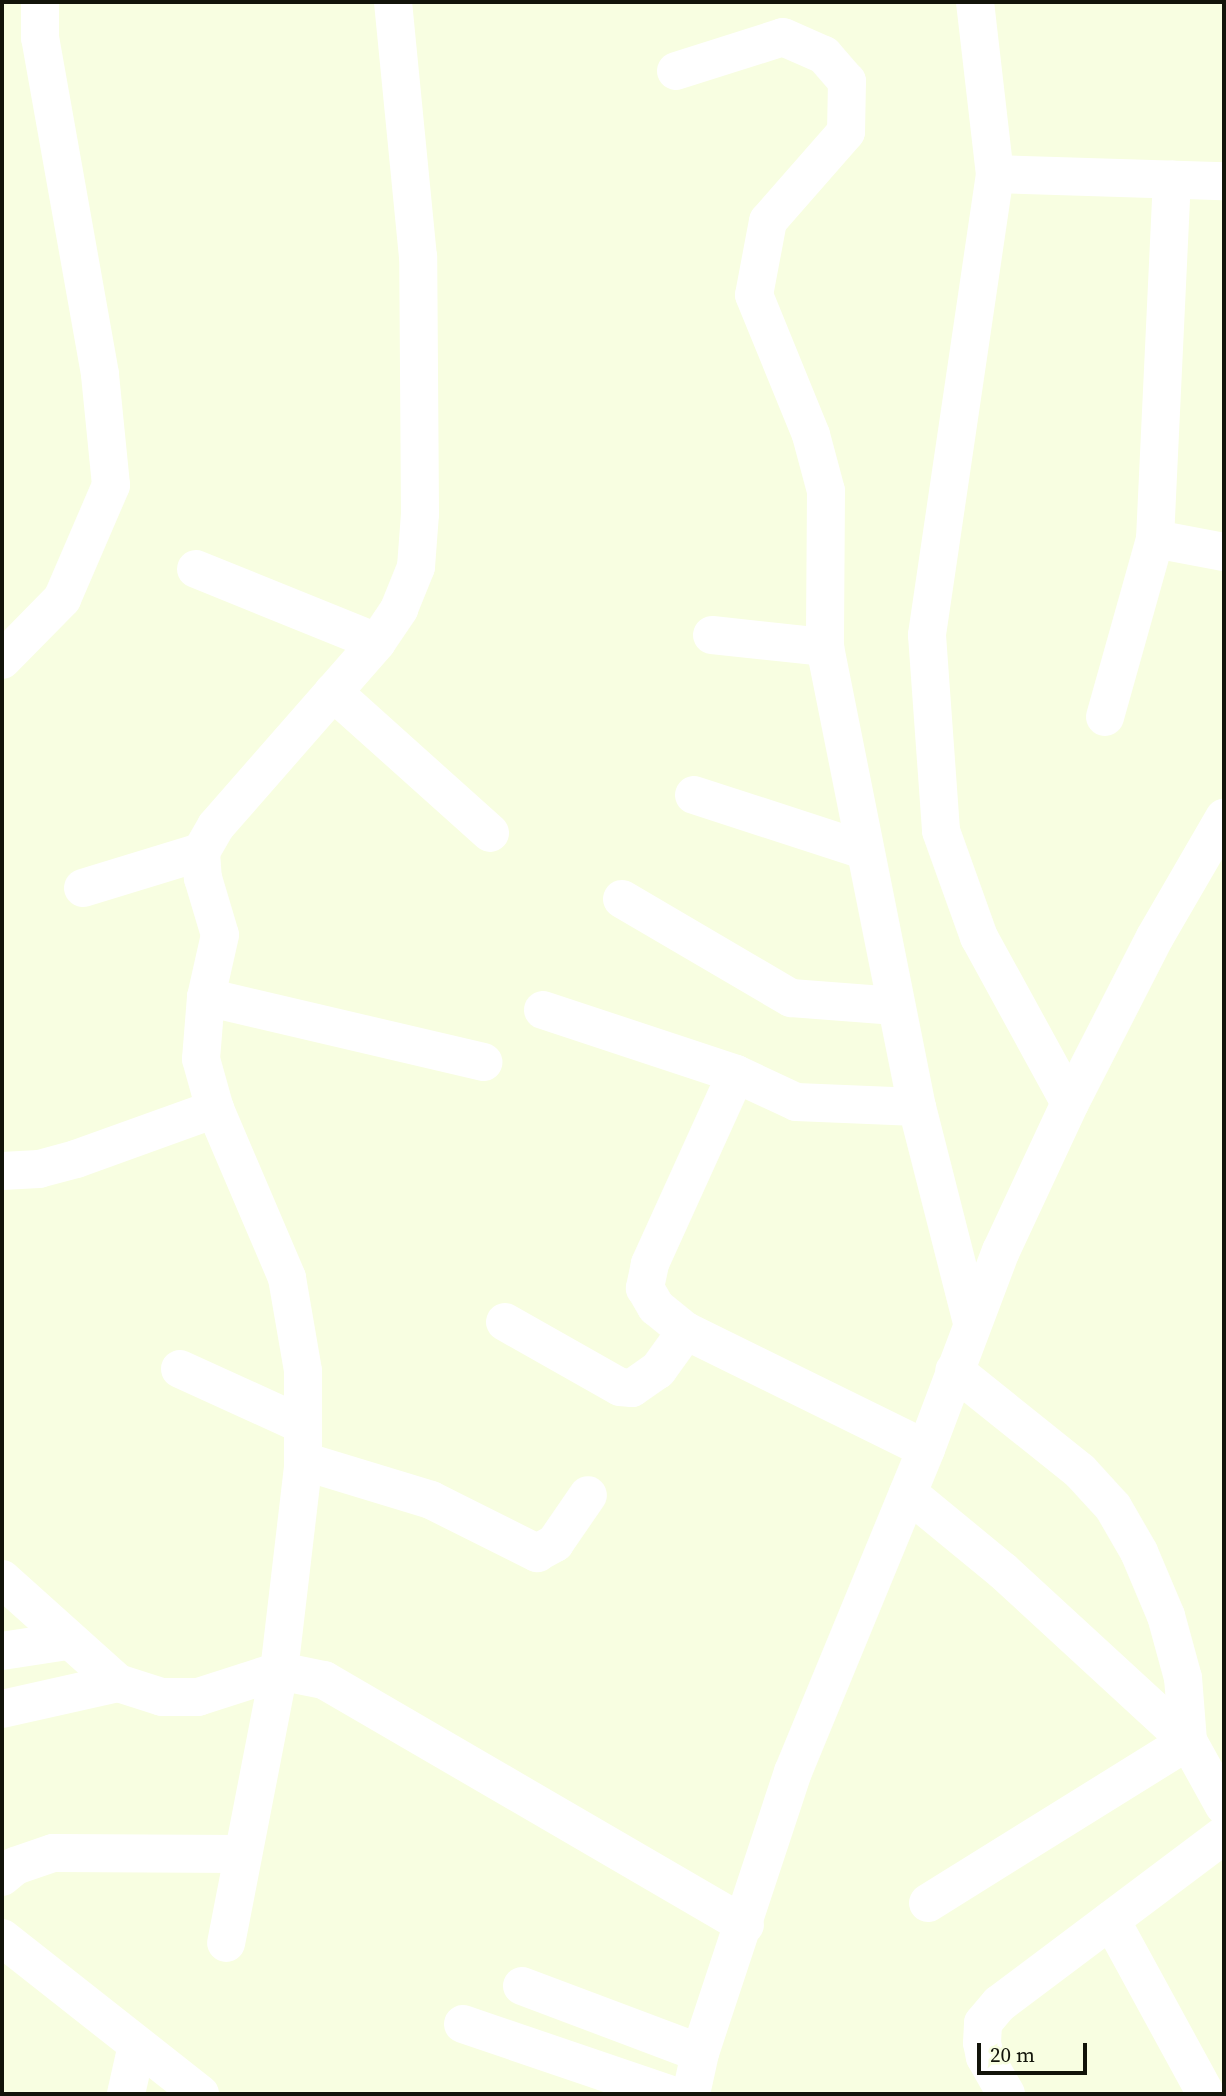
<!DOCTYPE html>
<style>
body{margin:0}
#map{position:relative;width:1226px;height:2096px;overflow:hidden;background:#f8fee1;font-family:"Source Serif 4",serif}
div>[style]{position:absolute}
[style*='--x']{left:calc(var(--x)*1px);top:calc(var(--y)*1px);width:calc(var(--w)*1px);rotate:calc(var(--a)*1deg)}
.minor>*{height:38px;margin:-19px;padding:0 19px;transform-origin:19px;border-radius:19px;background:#fff}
span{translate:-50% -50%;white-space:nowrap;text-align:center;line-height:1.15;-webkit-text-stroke:6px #f8fee1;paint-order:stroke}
.frame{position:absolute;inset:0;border:4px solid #12140a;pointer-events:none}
.scale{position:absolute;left:977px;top:2043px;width:110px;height:32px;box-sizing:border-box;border:4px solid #12140a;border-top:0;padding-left:9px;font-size:21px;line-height:24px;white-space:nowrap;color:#12140a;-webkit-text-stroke:5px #f8fee1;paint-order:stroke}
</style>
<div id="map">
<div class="minor">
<div style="--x:975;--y:2;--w:173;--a:83.4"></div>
<div style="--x:995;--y:174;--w:229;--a:1.8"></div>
<div style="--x:676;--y:71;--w:112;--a:-17.6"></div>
<div style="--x:783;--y:37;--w:45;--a:23.7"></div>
<div style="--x:824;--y:55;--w:35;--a:49"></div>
<div style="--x:847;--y:81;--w:51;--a:91.1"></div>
<div style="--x:846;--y:132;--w:118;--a:131.2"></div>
<div style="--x:768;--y:221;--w:75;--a:100.7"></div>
<div style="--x:754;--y:295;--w:151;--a:67.8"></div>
<div style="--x:811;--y:435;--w:58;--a:75"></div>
<div style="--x:826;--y:491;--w:156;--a:90.4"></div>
<div style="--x:825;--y:647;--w:469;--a:78.7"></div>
<div style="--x:917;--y:1107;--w:222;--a:75.7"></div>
<div style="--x:995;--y:174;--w:466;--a:98.4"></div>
<div style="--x:927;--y:635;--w:196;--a:85.9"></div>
<div style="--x:941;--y:831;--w:113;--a:70.3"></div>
<div style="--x:979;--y:937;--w:189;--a:61.3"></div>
<div style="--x:1155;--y:539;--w:70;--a:10.7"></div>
<div style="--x:196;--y:569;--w:195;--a:22"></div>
<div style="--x:712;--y:635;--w:114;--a:6.1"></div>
<div style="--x:2;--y:660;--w:86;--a:-45.5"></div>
<div style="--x:62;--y:599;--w:124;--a:-66.7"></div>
<div style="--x:111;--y:485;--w:112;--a:-95.7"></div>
<div style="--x:100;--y:374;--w:341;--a:-100.1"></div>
<div style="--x:40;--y:38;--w:36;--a:-90"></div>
<div style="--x:333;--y:692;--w:211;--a:41.9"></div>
<div style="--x:1105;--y:717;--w:185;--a:-74.3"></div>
<div style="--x:1155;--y:539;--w:360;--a:-87.3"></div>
<div style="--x:694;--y:795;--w:178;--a:18"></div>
<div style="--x:201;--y:852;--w:26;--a:86"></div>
<div style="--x:203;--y:878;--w:59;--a:73.4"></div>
<div style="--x:220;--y:935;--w:64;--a:102.7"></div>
<div style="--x:206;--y:997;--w:62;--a:94.6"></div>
<div style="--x:201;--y:1059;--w:52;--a:74.4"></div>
<div style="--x:215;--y:1109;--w:184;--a:66.9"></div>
<div style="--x:287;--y:1278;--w:94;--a:80.2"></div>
<div style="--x:303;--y:1371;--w:96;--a:90"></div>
<div style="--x:303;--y:1467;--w:205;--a:96.7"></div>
<div style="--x:279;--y:1671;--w:277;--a:101"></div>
<div style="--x:83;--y:888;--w:123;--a:-17"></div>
<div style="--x:201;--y:852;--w:30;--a:-60"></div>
<div style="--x:216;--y:826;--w:244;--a:-48.8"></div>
<div style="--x:377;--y:642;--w:40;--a:-56"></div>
<div style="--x:399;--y:609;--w:45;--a:-68"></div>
<div style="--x:416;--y:567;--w:53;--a:-85.7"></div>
<div style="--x:420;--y:514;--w:257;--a:-90.4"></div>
<div style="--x:418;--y:257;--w:256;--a:-95.6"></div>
<div style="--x:622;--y:899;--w:196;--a:30.4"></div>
<div style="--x:791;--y:998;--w:105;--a:4.4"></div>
<div style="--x:206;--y:997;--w:285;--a:13.2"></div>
<div style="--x:543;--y:1010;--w:203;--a:18.3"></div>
<div style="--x:736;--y:1074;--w:66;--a:25"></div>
<div style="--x:796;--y:1102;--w:121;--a:2.4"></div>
<div style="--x:736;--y:1074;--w:209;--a:114.4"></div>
<div style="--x:650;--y:1264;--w:25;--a:102"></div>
<div style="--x:645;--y:1288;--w:22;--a:60"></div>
<div style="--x:656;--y:1307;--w:38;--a:39"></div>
<div style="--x:686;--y:1331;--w:267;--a:26.2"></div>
<div style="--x:2;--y:1171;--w:37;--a:-3"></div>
<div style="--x:39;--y:1169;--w:38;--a:-15"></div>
<div style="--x:76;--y:1159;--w:148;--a:-19.8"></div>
<div style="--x:505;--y:1322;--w:132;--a:29.5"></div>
<div style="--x:620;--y:1387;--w:12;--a:5"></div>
<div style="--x:632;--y:1388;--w:32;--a:-35"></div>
<div style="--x:658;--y:1370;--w:48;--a:-54.3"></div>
<div style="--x:180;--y:1369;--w:135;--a:24.5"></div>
<div style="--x:303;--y:1461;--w:134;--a:16.9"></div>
<div style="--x:431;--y:1500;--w:119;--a:26.6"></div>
<div style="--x:537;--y:1553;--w:21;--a:-29"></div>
<div style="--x:555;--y:1543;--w:58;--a:-55.5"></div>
<div style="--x:908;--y:1493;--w:123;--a:39.4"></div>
<div style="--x:1003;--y:1571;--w:251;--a:42.6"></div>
<div style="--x:1188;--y:1741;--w:74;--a:61"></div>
<div style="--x:2;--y:1579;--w:156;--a:41.9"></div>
<div style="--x:118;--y:1683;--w:46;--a:17.7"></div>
<div style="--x:162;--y:1697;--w:36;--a:0"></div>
<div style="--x:198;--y:1697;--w:85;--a:-17.8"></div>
<div style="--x:279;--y:1671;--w:46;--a:11.3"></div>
<div style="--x:324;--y:1680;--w:487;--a:30.2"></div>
<div style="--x:2;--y:1651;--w:66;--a:-8.7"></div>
<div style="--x:2;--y:1709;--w:119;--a:-12.6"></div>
<div style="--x:2;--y:1877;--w:17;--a:-40"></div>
<div style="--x:15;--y:1866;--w:40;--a:-18.9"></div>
<div style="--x:53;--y:1853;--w:189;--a:0.3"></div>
<div style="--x:928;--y:1903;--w:306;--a:-31.9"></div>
<div style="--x:1188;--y:1741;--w:63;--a:-94.5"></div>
<div style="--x:1183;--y:1678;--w:64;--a:-105.3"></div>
<div style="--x:1166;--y:1616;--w:69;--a:-112.9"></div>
<div style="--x:1139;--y:1552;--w:52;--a:-120"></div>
<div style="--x:1113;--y:1507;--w:49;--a:-132.5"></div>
<div style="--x:1080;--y:1471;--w:161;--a:-141.3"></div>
<div style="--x:1111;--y:1920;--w:198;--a:61.4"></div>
<div style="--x:2;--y:1938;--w:252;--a:38.2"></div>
<div style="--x:522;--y:1986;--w:190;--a:20.6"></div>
<div style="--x:463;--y:2024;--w:218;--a:18.8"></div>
<div style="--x:126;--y:2094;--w:50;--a:-77.3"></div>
<div style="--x:691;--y:2094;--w:42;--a:-77.6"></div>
<div style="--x:700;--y:2053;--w:296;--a:-71.7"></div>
<div style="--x:793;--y:1772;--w:349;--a:-67.6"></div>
<div style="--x:926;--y:1449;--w:212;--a:-69.3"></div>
<div style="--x:1001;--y:1251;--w:163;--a:-65"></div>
<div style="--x:1070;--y:1103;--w:186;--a:-62.9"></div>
<div style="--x:1155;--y:937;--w:138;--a:-59.9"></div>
<div style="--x:1006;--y:2094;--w:43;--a:-119.6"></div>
<div style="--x:985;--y:2057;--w:14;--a:-102"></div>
<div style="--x:982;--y:2043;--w:20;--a:-87"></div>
<div style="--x:983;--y:2023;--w:25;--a:-50"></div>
<div style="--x:999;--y:2004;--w:281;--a:-36.9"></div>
</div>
<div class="frame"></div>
<div class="scale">20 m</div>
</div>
